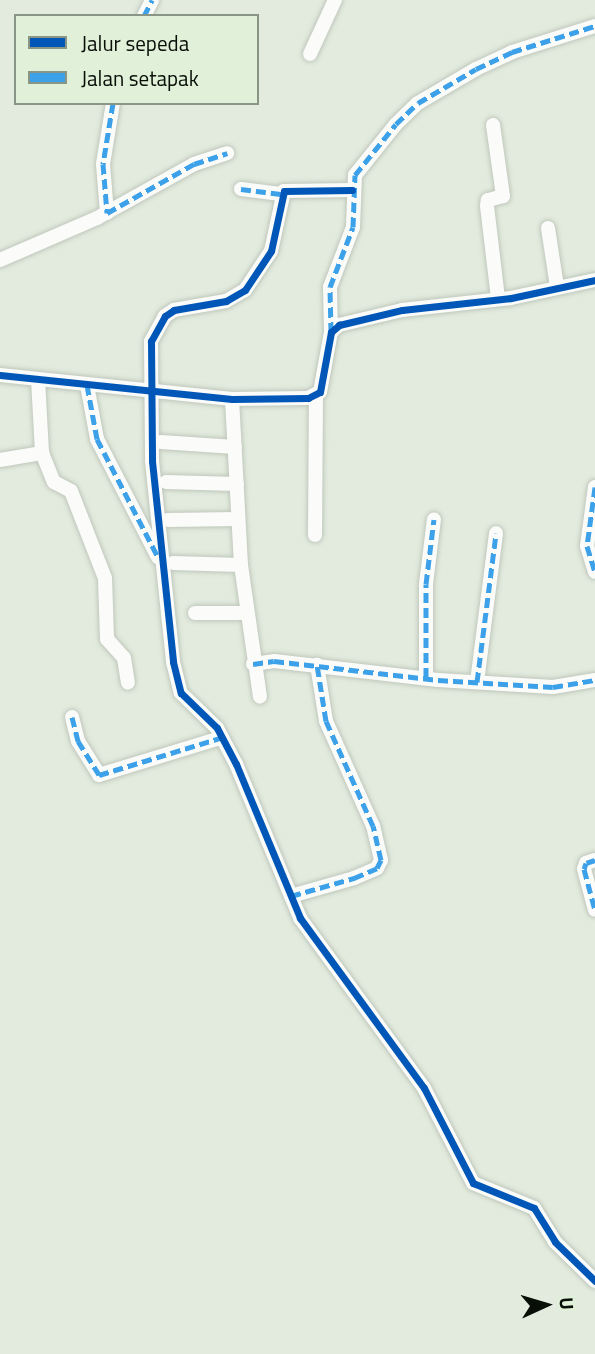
<!DOCTYPE html>
<style>
body{margin:0}
#map{position:relative;width:595px;height:1354px;overflow:hidden;background:#e2ebde;font-family:"Titillium Web",sans-serif}
div>[style]{position:absolute}
[style*='--x']{left:calc(var(--x)*1px);top:calc(var(--y)*1px);width:calc(var(--w)*1px);rotate:calc(var(--a)*1deg)}
.roads{filter:drop-shadow(0 0 2px #c0c7bc) drop-shadow(0 0 2px #c0c7bc)}
.minor>*{height:14px;margin:-7px;padding:0 7px;transform-origin:7px;border-radius:7px;background:#fbfcfa}
.quiet>*{height:5px;margin-top:-2.5px;transform-origin:0;background:repeating-linear-gradient(90deg,#3ca1e9 0 10px,transparent 0 15px)}
.cycleway>*{height:7px;margin:-3.5px;padding:0 3.5px;transform-origin:3.5px;border-radius:3.5px;background:#0057b8}
span{translate:-50% -50%;white-space:nowrap;text-align:center;line-height:1.15;-webkit-text-stroke:5px #e0f0d9;paint-order:stroke}
.legend{position:absolute;left:14px;top:14px;width:245px;height:91px;box-sizing:border-box;background:#e0f0d9;border:2px solid #8a9685;margin:0;padding:9px 12px;list-style:none;font-size:21px;color:#090e07}
.legend li{display:flex;align-items:center;gap:14px;height:35px}
.legend b{width:35px;border:2px solid #8a9685}
.north{position:absolute;left:511px;top:1270px;width:70px;height:70px;-webkit-text-stroke:5px #e0f0d9;paint-order:stroke;rotate:86deg;font-size:19px;font-weight:700;line-height:28px;text-align:center;color:#090e07}
.north::after{content:'';display:block;margin:auto;width:24px;height:32px;background:#090e07;clip-path:polygon(50% 0,100% 100%,50% 72%,0 100%)}
</style>
<div id="map">
<div class="roads">
<div class="minor">
<div style="--x:144;--y:16;--w:18;--a:-63"></div>
<div style="--x:310;--y:54;--w:60;--a:-65.2"></div>
<div style="--x:493;--y:125;--w:72;--a:82"></div>
<div style="--x:503;--y:196;--w:16;--a:165"></div>
<div style="--x:488;--y:200;--w:6;--a:99"></div>
<div style="--x:487;--y:206;--w:93;--a:83.2"></div>
<div style="--x:241;--y:189;--w:40;--a:7.1"></div>
<div style="--x:352;--y:190;--w:68;--a:179.2"></div>
<div style="--x:284;--y:191;--w:61;--a:102.2"></div>
<div style="--x:271;--y:251;--w:47;--a:123.7"></div>
<div style="--x:245;--y:290;--w:22;--a:150"></div>
<div style="--x:226;--y:301;--w:53;--a:170.2"></div>
<div style="--x:174;--y:310;--w:11;--a:146"></div>
<div style="--x:165;--y:316;--w:29;--a:119"></div>
<div style="--x:151;--y:341;--w:120;--a:89.5"></div>
<div style="--x:152;--y:461;--w:202;--a:84"></div>
<div style="--x:173;--y:662;--w:32;--a:76"></div>
<div style="--x:181;--y:693;--w:50;--a:44.2"></div>
<div style="--x:217;--y:728;--w:41;--a:62.2"></div>
<div style="--x:236;--y:764;--w:167;--a:67.4"></div>
<div style="--x:300;--y:918;--w:210;--a:53.9"></div>
<div style="--x:424;--y:1088;--w:107;--a:62.7"></div>
<div style="--x:473;--y:1183;--w:66;--a:22.3"></div>
<div style="--x:534;--y:1208;--w:40;--a:58"></div>
<div style="--x:555;--y:1242;--w:56;--a:44.3"></div>
<div style="--x:107;--y:213;--w:49;--a:-94.7"></div>
<div style="--x:103;--y:164;--w:62;--a:-80.7"></div>
<div style="--x:548;--y:228;--w:60;--a:81.3"></div>
<div style="--x:0;--y:260;--w:106;--a:-23.4"></div>
<div style="--x:97;--y:218;--w:111;--a:-29.1"></div>
<div style="--x:194;--y:164;--w:35;--a:-18"></div>
<div style="--x:331;--y:332;--w:45;--a:-91.3"></div>
<div style="--x:330;--y:287;--w:64;--a:-69"></div>
<div style="--x:353;--y:227;--w:52;--a:-87.8"></div>
<div style="--x:355;--y:175;--w:65;--a:-51.2"></div>
<div style="--x:396;--y:124;--w:30;--a:-44"></div>
<div style="--x:418;--y:103;--w:67;--a:-30.4"></div>
<div style="--x:476;--y:69;--w:40;--a:-25"></div>
<div style="--x:512;--y:52;--w:87;--a:-17.4"></div>
<div style="--x:0;--y:375;--w:233;--a:5.9"></div>
<div style="--x:232;--y:399;--w:76;--a:-0.8"></div>
<div style="--x:308;--y:398;--w:13;--a:-27"></div>
<div style="--x:320;--y:392;--w:61;--a:-79.6"></div>
<div style="--x:331;--y:332;--w:11;--a:-41"></div>
<div style="--x:339;--y:325;--w:65;--a:-13.4"></div>
<div style="--x:402;--y:310;--w:110;--a:-6.3"></div>
<div style="--x:511;--y:298;--w:86;--a:-12.1"></div>
<div style="--x:38;--y:379;--w:74;--a:86.9"></div>
<div style="--x:42;--y:453;--w:31;--a:68"></div>
<div style="--x:54;--y:482;--w:19;--a:28"></div>
<div style="--x:71;--y:491;--w:93;--a:68.7"></div>
<div style="--x:105;--y:578;--w:61;--a:88.1"></div>
<div style="--x:107;--y:639;--w:25;--a:48"></div>
<div style="--x:124;--y:658;--w:25;--a:81"></div>
<div style="--x:87;--y:385;--w:55;--a:79.5"></div>
<div style="--x:97;--y:439;--w:133;--a:62.7"></div>
<div style="--x:232;--y:399;--w:166;--a:86.9"></div>
<div style="--x:241;--y:565;--w:133;--a:81.8"></div>
<div style="--x:161;--y:442;--w:74;--a:3.9"></div>
<div style="--x:0;--y:460;--w:43;--a:-9.5"></div>
<div style="--x:166;--y:482;--w:71;--a:1.6"></div>
<div style="--x:595;--y:487;--w:60;--a:97.7"></div>
<div style="--x:587;--y:546;--w:27;--a:73"></div>
<div style="--x:168;--y:520;--w:70;--a:-0.8"></div>
<div style="--x:315;--y:535;--w:139;--a:-89.6"></div>
<div style="--x:173;--y:563;--w:68;--a:1.7"></div>
<div style="--x:195;--y:613;--w:52;--a:0"></div>
<div style="--x:253;--y:664;--w:21;--a:-8"></div>
<div style="--x:274;--y:661;--w:165;--a:6.6"></div>
<div style="--x:438;--y:680;--w:115;--a:3.5"></div>
<div style="--x:553;--y:687;--w:43;--a:-9.5"></div>
<div style="--x:426;--y:677;--w:93;--a:-90"></div>
<div style="--x:426;--y:584;--w:65;--a:-83"></div>
<div style="--x:477;--y:682;--w:150;--a:-82.7"></div>
<div style="--x:72;--y:717;--w:25;--a:76"></div>
<div style="--x:78;--y:741;--w:40;--a:58"></div>
<div style="--x:99;--y:775;--w:127;--a:-17"></div>
<div style="--x:595;--y:860;--w:9;--a:162"></div>
<div style="--x:586;--y:863;--w:6;--a:108"></div>
<div style="--x:584;--y:869;--w:42;--a:75"></div>
<div style="--x:291;--y:896;--w:66;--a:-15.9"></div>
<div style="--x:354;--y:878;--w:25;--a:-23"></div>
<div style="--x:377;--y:868;--w:9;--a:-63"></div>
<div style="--x:381;--y:860;--w:35;--a:-103"></div>
<div style="--x:373;--y:826;--w:115;--a:-114.1"></div>
<div style="--x:326;--y:721;--w:57;--a:-99.1"></div>
</div>
</div>
<div class="quiet">
<div style="--x:144;--y:16;--w:18;--a:-63"></div>
<div style="--x:113;--y:103;--w:62;--a:99.3"></div>
<div style="--x:103;--y:164;--w:49;--a:85.3"></div>
<div style="--x:107;--y:213;--w:100;--a:-29.4"></div>
<div style="--x:194;--y:164;--w:35;--a:-18"></div>
<div style="--x:241;--y:189;--w:40;--a:7.1"></div>
<div style="--x:331;--y:332;--w:45;--a:-91.3"></div>
<div style="--x:330;--y:287;--w:64;--a:-69"></div>
<div style="--x:353;--y:227;--w:52;--a:-87.8"></div>
<div style="--x:355;--y:175;--w:65;--a:-51.2"></div>
<div style="--x:396;--y:124;--w:30;--a:-44"></div>
<div style="--x:418;--y:103;--w:67;--a:-30.4"></div>
<div style="--x:476;--y:69;--w:40;--a:-25"></div>
<div style="--x:512;--y:52;--w:87;--a:-17.4"></div>
<div style="--x:87;--y:385;--w:55;--a:79.5"></div>
<div style="--x:97;--y:439;--w:131;--a:62.7"></div>
<div style="--x:595;--y:487;--w:60;--a:97.7"></div>
<div style="--x:587;--y:546;--w:27;--a:73"></div>
<div style="--x:253;--y:664;--w:21;--a:-8"></div>
<div style="--x:274;--y:661;--w:165;--a:6.6"></div>
<div style="--x:438;--y:680;--w:115;--a:3.5"></div>
<div style="--x:553;--y:687;--w:43;--a:-9.5"></div>
<div style="--x:426;--y:677;--w:93;--a:-90"></div>
<div style="--x:426;--y:584;--w:65;--a:-83"></div>
<div style="--x:477;--y:682;--w:150;--a:-82.7"></div>
<div style="--x:72;--y:717;--w:25;--a:76"></div>
<div style="--x:78;--y:741;--w:40;--a:58"></div>
<div style="--x:99;--y:775;--w:127;--a:-17"></div>
<div style="--x:595;--y:860;--w:9;--a:162"></div>
<div style="--x:586;--y:863;--w:6;--a:108"></div>
<div style="--x:584;--y:869;--w:42;--a:75"></div>
<div style="--x:291;--y:896;--w:66;--a:-15.9"></div>
<div style="--x:354;--y:878;--w:25;--a:-23"></div>
<div style="--x:377;--y:868;--w:9;--a:-63"></div>
<div style="--x:381;--y:860;--w:35;--a:-103"></div>
<div style="--x:373;--y:826;--w:115;--a:-114.1"></div>
<div style="--x:326;--y:721;--w:57;--a:-99.1"></div>
</div>
<div class="cycleway">
<div style="--x:352;--y:190;--w:68;--a:179.2"></div>
<div style="--x:284;--y:191;--w:61;--a:102.2"></div>
<div style="--x:271;--y:251;--w:47;--a:123.7"></div>
<div style="--x:245;--y:290;--w:22;--a:150"></div>
<div style="--x:226;--y:301;--w:53;--a:170.2"></div>
<div style="--x:174;--y:310;--w:11;--a:146"></div>
<div style="--x:165;--y:316;--w:29;--a:119"></div>
<div style="--x:151;--y:341;--w:120;--a:89.5"></div>
<div style="--x:152;--y:461;--w:202;--a:84"></div>
<div style="--x:173;--y:662;--w:32;--a:76"></div>
<div style="--x:181;--y:693;--w:50;--a:44.2"></div>
<div style="--x:217;--y:728;--w:41;--a:62.2"></div>
<div style="--x:236;--y:764;--w:167;--a:67.4"></div>
<div style="--x:300;--y:918;--w:210;--a:53.9"></div>
<div style="--x:424;--y:1088;--w:107;--a:62.7"></div>
<div style="--x:473;--y:1183;--w:66;--a:22.3"></div>
<div style="--x:534;--y:1208;--w:40;--a:58"></div>
<div style="--x:555;--y:1242;--w:56;--a:44.3"></div>
<div style="--x:0;--y:375;--w:233;--a:5.9"></div>
<div style="--x:232;--y:399;--w:76;--a:-0.8"></div>
<div style="--x:308;--y:398;--w:13;--a:-27"></div>
<div style="--x:320;--y:392;--w:61;--a:-79.6"></div>
<div style="--x:331;--y:332;--w:11;--a:-41"></div>
<div style="--x:339;--y:325;--w:65;--a:-13.4"></div>
<div style="--x:402;--y:310;--w:110;--a:-6.3"></div>
<div style="--x:511;--y:298;--w:86;--a:-12.1"></div>
</div>
<ul class="legend">
<li><b style="height:9px;background:#0057b8"></b>Jalur sepeda</li>
<li><b style="height:9px;background:#3ca1e9"></b>Jalan setapak</li>
</ul>
<div class="north">U</div>
</div>
